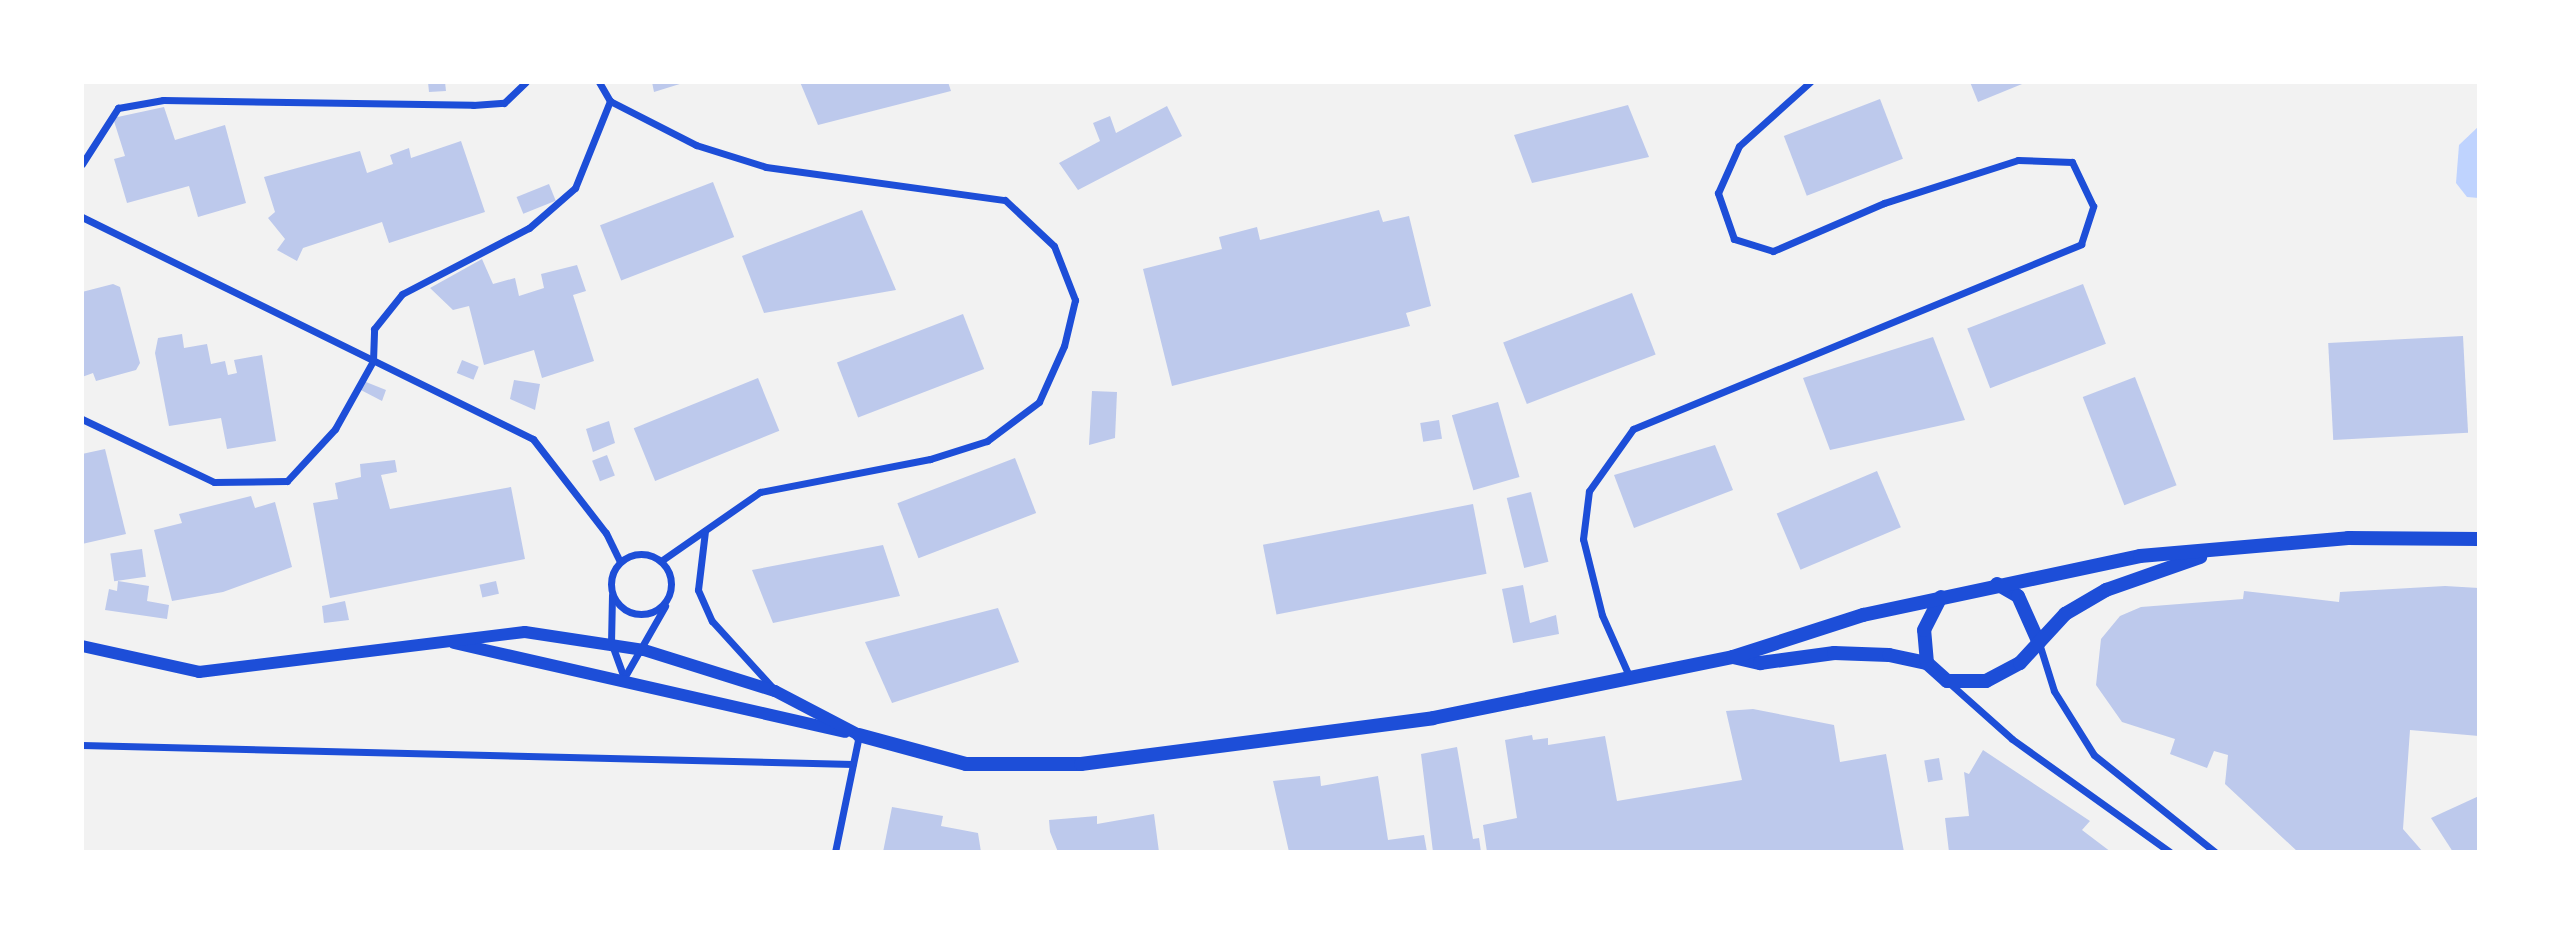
<!DOCTYPE html>
<style>
body{margin:0}
#map{position:relative;width:2561px;height:934px;overflow:hidden;background:#f2f2f2;font-family:Manrope,sans-serif}
div>[style]{position:absolute}
[style*='--x']{left:calc(var(--x)*1px);top:calc(var(--y)*1px);width:calc(var(--w)*1px);rotate:calc(var(--a)*1deg)}
.water>*{inset:0;background:#bfd3fe}
.building>*{inset:0;background:#bdc9ec;transform-origin:0 0}
.minor>*{height:7px;margin:-3.5px;padding:0 3.5px;transform-origin:3.5px;border-radius:3.5px;background:#1d4ed8}
.minor>.ring{margin:-3.5px;padding:0;box-sizing:content-box;background:none;border:7px solid #1d4ed8;border-radius:50%}
.tertiary>*{height:12px;margin:-6px;padding:0 6px;transform-origin:6px;border-radius:6px;background:#1d4ed8}
.secondary>*{height:14px;margin:-7px;padding:0 7px;transform-origin:7px;border-radius:7px;background:#1d4ed8}
span{translate:-50% -50%;white-space:nowrap;text-align:center;line-height:1.15;-webkit-text-stroke:5px #fff;paint-order:stroke}
.frame{position:absolute;inset:0;border:84px solid #fff;pointer-events:none}
</style>
<div id="map">
<div class="water">
<div style="clip-path:polygon(2479px 126px,2479px 198px,2467px 197px,2456px 183px,2459px 145px)"></div>
</div>
<div class="building">
<div style="clip-path:polygon(428px 82px,445px 82px,446px 91px,429px 92px)"></div>
<div style="clip-path:polygon(652px 82px,683px 82px,683px 83px,654px 92px)"></div>
<div style="clip-path:polygon(800px 82px,948px 82px,951px 91px,818px 125px)"></div>
<div style="clip-path:polygon(1970px 82px,2027px 82px,1978px 102px)"></div>
<div style="left:1880px;top:99px;width:64px;height:103px;rotate:69deg"></div>
<div style="clip-path:polygon(1628px 105px,1649px 157px,1532px 183px,1514px 135px)"></div>
<div style="clip-path:polygon(1167px 106px,1182px 136px,1078px 190px,1059px 163px,1100px 141px,1093px 123px,1110px 116px,1116px 133px)"></div>
<div style="clip-path:polygon(164px 107px,175px 140px,225px 125px,246px 203px,198px 217px,189px 186px,127px 203px,114px 159px,125px 156px,113px 118px)"></div>
<div style="clip-path:polygon(461px 141px,485px 212px,389px 243px,382px 222px,303px 248px,297px 261px,277px 250px,285px 239px,268px 218px,275px 212px,264px 177px,360px 151px,367px 173px,393px 164px,390px 155px,409px 148px,411px 158px)"></div>
<div style="left:713px;top:182px;width:59px;height:121px;rotate:69deg"></div>
<div style="left:549px;top:184px;width:18px;height:35px;rotate:68deg"></div>
<div style="clip-path:polygon(862px 210px,896px 290px,764px 313px,742px 256px)"></div>
<div style="clip-path:polygon(1379px 210px,1383px 222px,1409px 216px,1431px 306px,1406px 313px,1410px 326px,1172px 386px,1143px 269px,1222px 249px,1219px 237px,1257px 227px,1260px 240px)"></div>
<div style="clip-path:polygon(482px 259px,493px 284px,515px 278px,519px 296px,544px 288px,541px 274px,577px 265px,586px 291px,573px 295px,594px 361px,542px 378px,534px 350px,484px 365px,469px 306px,453px 310px,430px 288px)"></div>
<div style="clip-path:polygon(113px 284px,120px 287px,140px 363px,136px 370px,96px 381px,93px 373px,82px 377px,82px 292px)"></div>
<div style="left:2083px;top:284px;width:64px;height:124px;rotate:69deg"></div>
<div style="left:1632px;top:293px;width:66px;height:138px;rotate:69deg"></div>
<div style="left:963px;top:314px;width:59px;height:135px;rotate:69deg"></div>
<div style="clip-path:polygon(182px 334px,184px 348px,207px 344px,211px 364px,225px 361px,228px 375px,237px 373px,234px 360px,262px 355px,276px 441px,227px 449px,221px 418px,169px 426px,155px 353px,158px 338px)"></div>
<div style="left:2463px;top:336px;width:97px;height:135px;rotate:87deg"></div>
<div style="clip-path:polygon(1933px 337px,1965px 420px,1830px 450px,1803px 378px)"></div>
<div style="left:462px;top:360px;width:18px;height:14px;rotate:22deg"></div>
<div style="left:2135px;top:377px;width:116px;height:56px;rotate:69deg"></div>
<div style="left:758px;top:378px;width:57px;height:134px;rotate:68deg"></div>
<div style="clip-path:polygon(361px 380px,386px 390px,382px 401px,357px 388px)"></div>
<div style="clip-path:polygon(514px 380px,540px 384px,535px 410px,510px 399px)"></div>
<div style="clip-path:polygon(1092px 391px,1117px 392px,1115px 438px,1089px 445px)"></div>
<div style="left:1498px;top:402px;width:78px;height:48px;rotate:74deg"></div>
<div style="left:1439px;top:420px;width:19px;height:19px;rotate:81deg"></div>
<div style="clip-path:polygon(609px 421px,615px 443px,593px 452px,586px 429px)"></div>
<div style="clip-path:polygon(1715px 445px,1733px 490px,1634px 528px,1614px 475px)"></div>
<div style="clip-path:polygon(105px 449px,126px 534px,82px 544px,82px 454px)"></div>
<div style="left:607px;top:455px;width:22px;height:16px;rotate:69deg"></div>
<div style="left:1015px;top:458px;width:59px;height:126px;rotate:69deg"></div>
<div style="clip-path:polygon(395px 460px,397px 472px,381px 475px,390px 509px,511px 487px,525px 559px,330px 598px,313px 503px,338px 499px,335px 483px,361px 477px,360px 464px)"></div>
<div style="left:1877px;top:471px;width:61px;height:109px;rotate:67deg"></div>
<div style="left:1531px;top:492px;width:72px;height:25px;rotate:76deg"></div>
<div style="clip-path:polygon(251px 496px,255px 508px,275px 502px,292px 567px,223px 592px,172px 601px,154px 530px,182px 523px,179px 514px)"></div>
<div style="left:1473px;top:504px;width:71px;height:214px;rotate:79deg"></div>
<div style="clip-path:polygon(883px 545px,900px 596px,773px 623px,752px 570px)"></div>
<div style="left:142px;top:549px;width:28px;height:32px;rotate:82deg"></div>
<div style="clip-path:polygon(118px 581px,149px 586px,147px 601px,169px 605px,167px 619px,105px 610px,109px 589px,117px 591px)"></div>
<div style="left:496px;top:581px;width:13px;height:17px;rotate:77deg"></div>
<div style="clip-path:polygon(1523px 585px,1530px 623px,1556px 615px,1559px 634px,1513px 643px,1502px 589px)"></div>
<div style="clip-path:polygon(2445px 586px,2479px 588px,2479px 736px,2410px 730px,2403px 829px,2423px 852px,2298px 852px,2225px 784px,2228px 755px,2214px 751px,2207px 768px,2170px 754px,2175px 739px,2122px 722px,2096px 685px,2101px 639px,2120px 616px,2141px 607px,2243px 599px,2244px 591px,2339px 602px,2340px 592px)"></div>
<div style="clip-path:polygon(345px 601px,349px 620px,324px 623px,322px 606px)"></div>
<div style="clip-path:polygon(998px 608px,1019px 662px,892px 703px,865px 642px)"></div>
<div style="clip-path:polygon(1753px 709px,1834px 725px,1840px 762px,1886px 754px,1904px 852px,1487px 852px,1483px 825px,1517px 818px,1505px 740px,1532px 735px,1533px 740px,1548px 738px,1548px 745px,1605px 736px,1617px 801px,1742px 780px,1726px 711px)"></div>
<div style="clip-path:polygon(1457px 747px,1473px 839px,1479px 838px,1481px 852px,1433px 852px,1421px 754px)"></div>
<div style="clip-path:polygon(1983px 750px,2090px 821px,2082px 830px,2111px 852px,1949px 852px,1945px 818px,1969px 816px,1964px 772px,1969px 774px)"></div>
<div style="left:1939px;top:758px;width:22px;height:15px;rotate:80deg"></div>
<div style="clip-path:polygon(1320px 776px,1321px 786px,1378px 776px,1388px 840px,1424px 835px,1427px 852px,1289px 852px,1273px 781px)"></div>
<div style="clip-path:polygon(2479px 796px,2479px 852px,2453px 852px,2431px 818px)"></div>
<div style="clip-path:polygon(892px 807px,943px 816px,941px 826px,978px 833px,981px 852px,883px 852px)"></div>
<div style="clip-path:polygon(1154px 814px,1159px 852px,1058px 852px,1050px 832px,1049px 820px,1097px 816px,1097px 824px)"></div>
</div>
<div class="minor">
<div style="--x:599;--y:82;--w:22;--a:60"></div>
<div style="--x:610;--y:101;--w:97;--a:27.1"></div>
<div style="--x:696;--y:145;--w:73;--a:17.4"></div>
<div style="--x:766;--y:167;--w:241;--a:7.9"></div>
<div style="--x:1005;--y:200;--w:67;--a:43.2"></div>
<div style="--x:1054;--y:246;--w:58;--a:68.7"></div>
<div style="--x:1075;--y:300;--w:47;--a:103.4"></div>
<div style="--x:1064;--y:346;--w:61;--a:114.1"></div>
<div style="--x:1039;--y:402;--w:65;--a:143.1"></div>
<div style="--x:987;--y:441;--w:60;--a:162.5"></div>
<div style="--x:930;--y:459;--w:173;--a:169"></div>
<div style="--x:760;--y:492;--w:121;--a:145.1"></div>
<div style="--x:82;--y:164;--w:67;--a:-57.3"></div>
<div style="--x:118;--y:108;--w:46;--a:-10.1"></div>
<div style="--x:163;--y:100;--w:310;--a:0.9"></div>
<div style="--x:473;--y:105;--w:31;--a:-4"></div>
<div style="--x:504;--y:103;--w:30;--a:-44"></div>
<div style="--x:82;--y:217;--w:503;--a:26.21"></div>
<div style="--x:533;--y:439;--w:119;--a:52.2"></div>
<div style="--x:606;--y:533;--w:32;--a:64"></div>
<div style="--x:82;--y:419;--w:146;--a:25.5"></div>
<div style="--x:214;--y:482;--w:73;--a:-0.8"></div>
<div style="--x:287;--y:481;--w:71;--a:-47.3"></div>
<div style="--x:335;--y:429;--w:78;--a:-60.8"></div>
<div style="--x:373;--y:361;--w:32;--a:-88"></div>
<div style="--x:374;--y:329;--w:45;--a:-51.3"></div>
<div style="--x:402;--y:294;--w:143;--a:-27.5"></div>
<div style="--x:529;--y:228;--w:61;--a:-41"></div>
<div style="--x:575;--y:188;--w:94;--a:-68.1"></div>
<div style="--x:705;--y:531;--w:59;--a:96.8"></div>
<div style="--x:698;--y:590;--w:34;--a:66"></div>
<div style="--x:712;--y:621;--w:91;--a:47.7"></div>
<div class="ring" style="left:611px;top:554px;width:53px;height:53px"></div>
<div style="--x:612;--y:595;--w:47;--a:91.2"></div>
<div style="--x:611;--y:642;--w:38;--a:70"></div>
<div style="--x:2039;--y:643;--w:50;--a:72.6"></div>
<div style="--x:2054;--y:691;--w:75;--a:58"></div>
<div style="--x:2094;--y:755;--w:155;--a:38.7"></div>
<div style="--x:624;--y:678;--w:83;--a:-60.3"></div>
<div style="--x:1630;--y:678;--w:69;--a:-114"></div>
<div style="--x:1602;--y:615;--w:78;--a:-104"></div>
<div style="--x:1583;--y:539;--w:48;--a:-82.9"></div>
<div style="--x:1589;--y:491;--w:76;--a:-54.6"></div>
<div style="--x:1633;--y:429;--w:485;--a:-22.4"></div>
<div style="--x:2081;--y:244;--w:40;--a:-72"></div>
<div style="--x:2093;--y:206;--w:49;--a:-115.5"></div>
<div style="--x:2072;--y:162;--w:54;--a:-177.9"></div>
<div style="--x:2018;--y:160;--w:141;--a:162.2"></div>
<div style="--x:1884;--y:203;--w:121;--a:156.6"></div>
<div style="--x:1773;--y:251;--w:41;--a:-162.9"></div>
<div style="--x:1734;--y:239;--w:49;--a:-109.2"></div>
<div style="--x:1718;--y:193;--w:51;--a:-65.9"></div>
<div style="--x:1739;--y:146;--w:96;--a:-42"></div>
<div style="--x:1947;--y:681;--w:87;--a:41.7"></div>
<div style="--x:2012;--y:739;--w:194;--a:35.6"></div>
<div style="--x:82;--y:745;--w:771;--a:1.41"></div>
<div style="--x:835;--y:852;--w:119;--a:-78.4"></div>
</div>
<div class="tertiary">
<div style="--x:454;--y:643;--w:401;--a:12.8"></div>
<div style="--x:82;--y:646;--w:120;--a:12.5"></div>
<div style="--x:199;--y:672;--w:328;--a:-7"></div>
<div style="--x:525;--y:632;--w:120;--a:8.6"></div>
<div style="--x:644;--y:650;--w:137;--a:17.4"></div>
<div style="--x:775;--y:691;--w:95;--a:27.6"></div>
</div>
<div class="secondary">
<div style="--x:1997;--y:584;--w:24;--a:30"></div>
<div style="--x:2018;--y:596;--w:51;--a:65.9"></div>
<div style="--x:1733;--y:657;--w:28;--a:13"></div>
<div style="--x:1760;--y:663;--w:75;--a:-7.7"></div>
<div style="--x:1834;--y:653;--w:55;--a:2.1"></div>
<div style="--x:1889;--y:655;--w:39;--a:12"></div>
<div style="--x:1927;--y:663;--w:27;--a:42"></div>
<div style="--x:1947;--y:681;--w:39;--a:0"></div>
<div style="--x:1986;--y:681;--w:38;--a:-28"></div>
<div style="--x:2020;--y:663;--w:67;--a:-47.4"></div>
<div style="--x:2065;--y:614;--w:48;--a:-30.3"></div>
<div style="--x:2106;--y:590;--w:100;--a:-19.3"></div>
<div style="--x:1927;--y:663;--w:33;--a:-95"></div>
<div style="--x:1924;--y:630;--w:37;--a:-63"></div>
<div style="--x:859;--y:735;--w:111;--a:15.2"></div>
<div style="--x:966;--y:764;--w:115;--a:0"></div>
<div style="--x:1081;--y:764;--w:355;--a:-7.4"></div>
<div style="--x:1433;--y:718;--w:306;--a:-11.5"></div>
<div style="--x:1733;--y:657;--w:137;--a:-17.9"></div>
<div style="--x:1863;--y:615;--w:283;--a:-12"></div>
<div style="--x:2140;--y:556;--w:209;--a:-4.9"></div>
<div style="--x:2348;--y:538;--w:131;--a:0.4"></div>
</div>
<div class="frame"></div>
</div>
